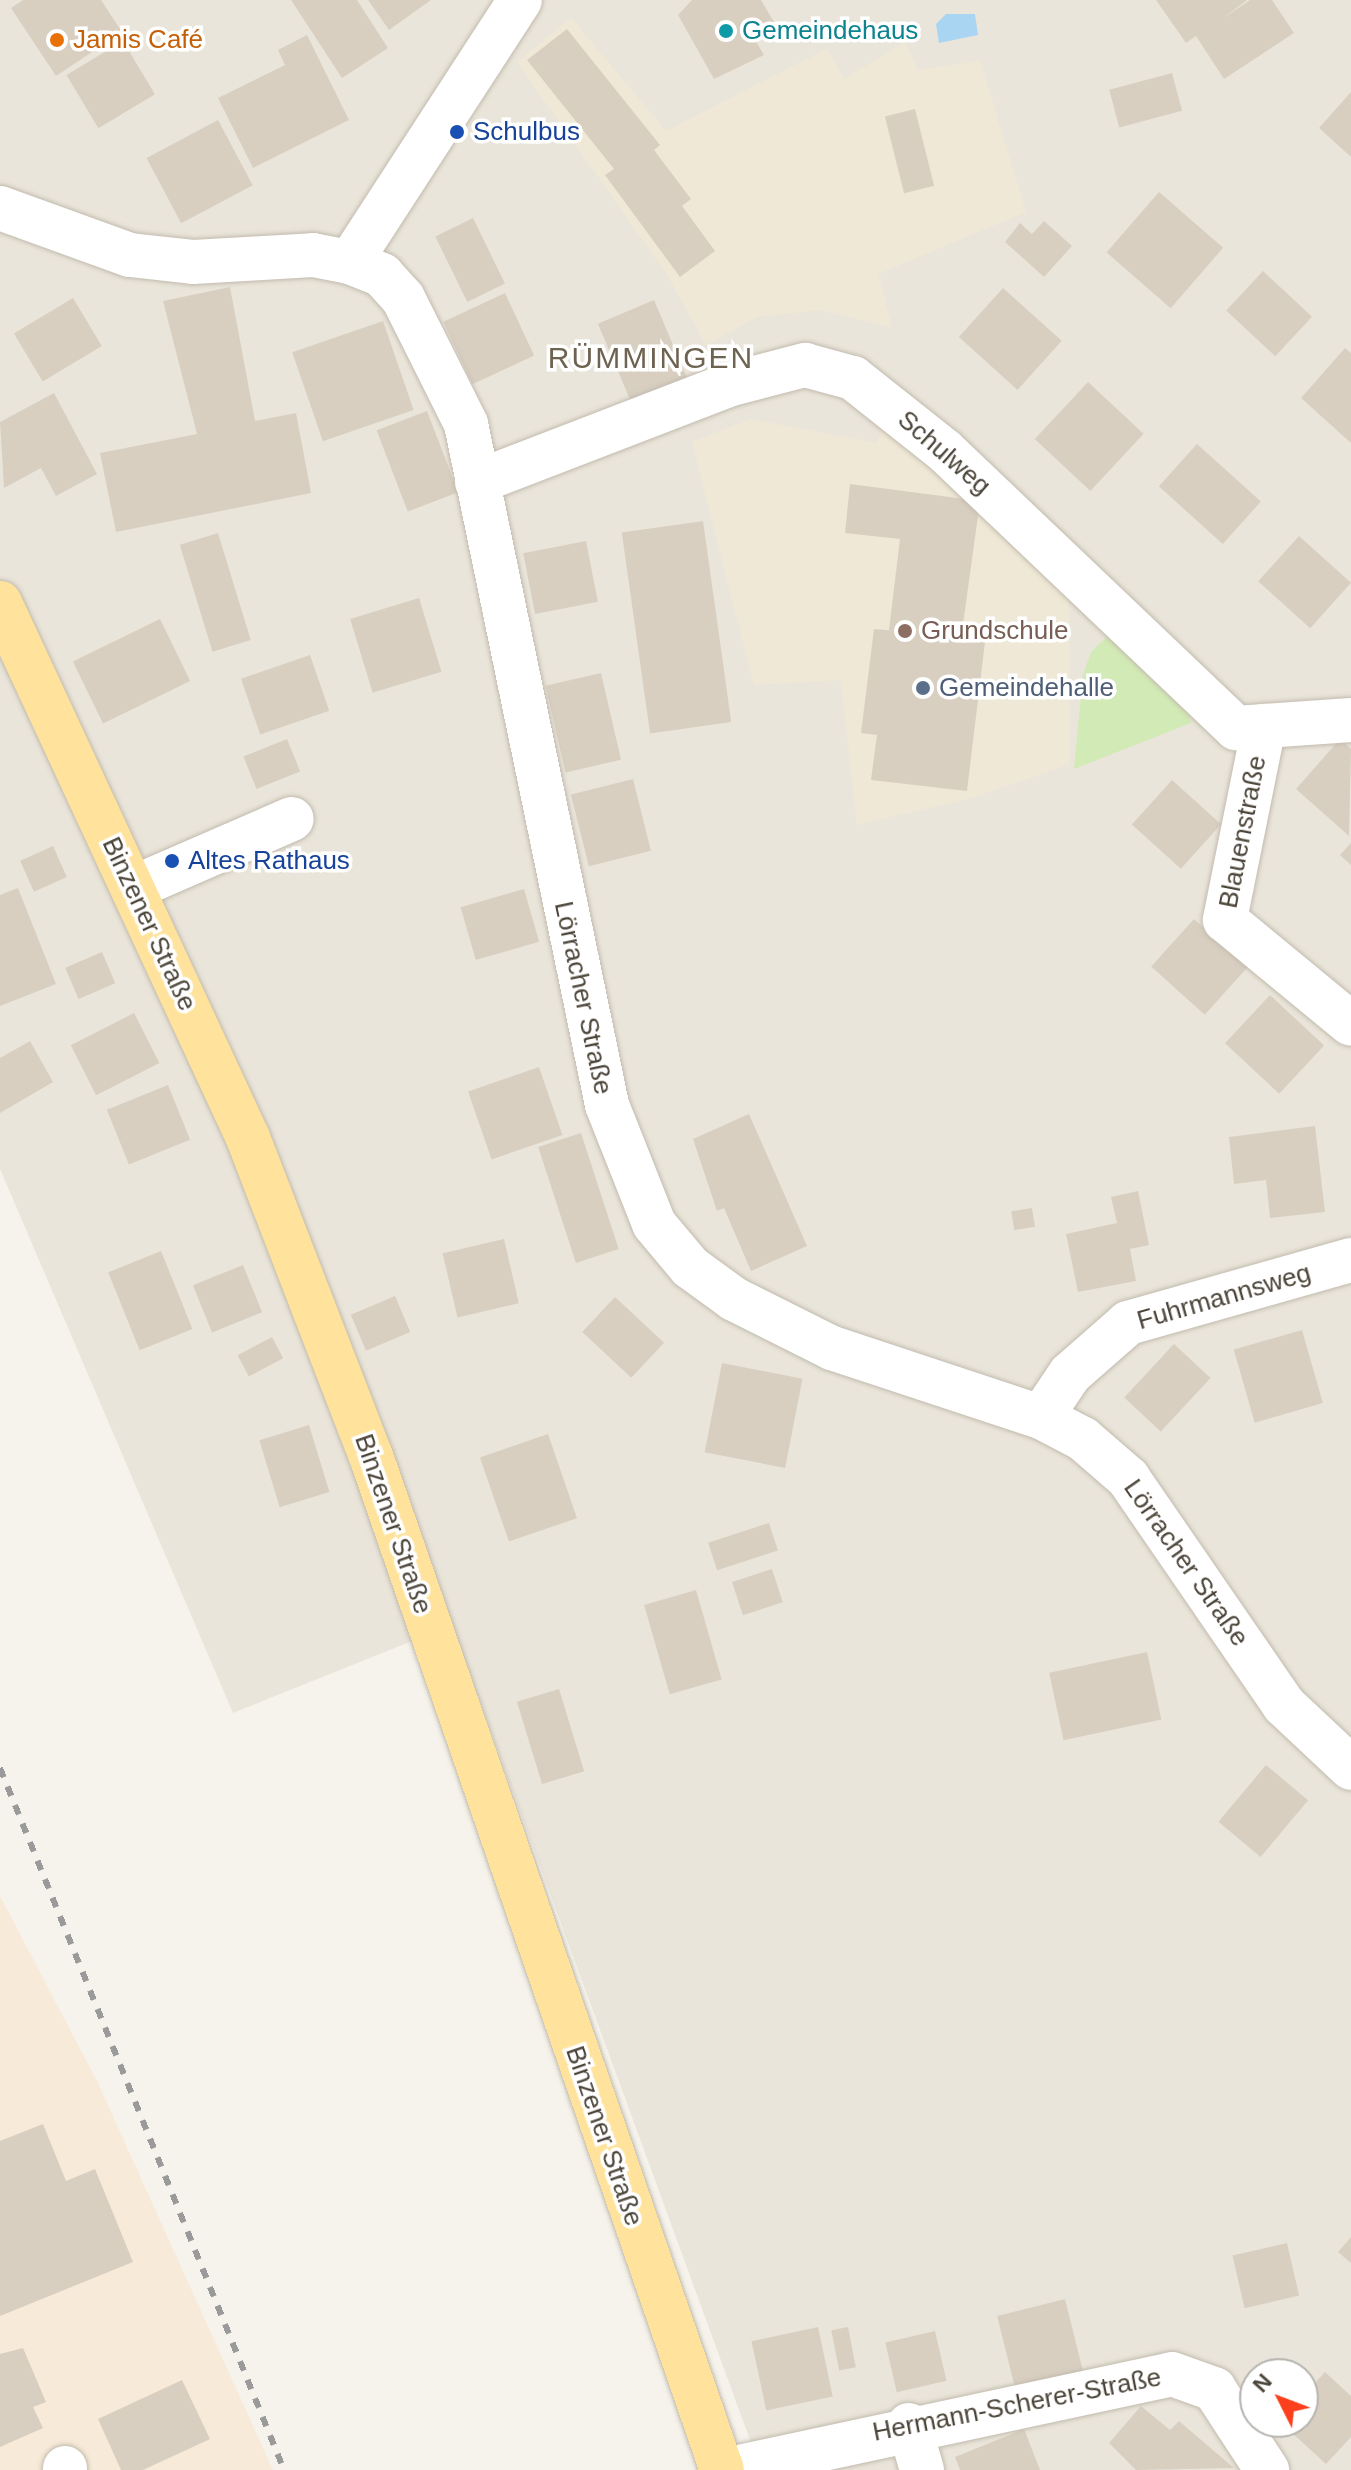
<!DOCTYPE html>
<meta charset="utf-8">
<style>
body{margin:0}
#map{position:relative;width:1351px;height:2470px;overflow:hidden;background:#f6f3ec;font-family:Arial,sans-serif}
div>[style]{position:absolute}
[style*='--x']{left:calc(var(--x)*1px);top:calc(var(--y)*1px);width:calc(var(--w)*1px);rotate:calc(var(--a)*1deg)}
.residential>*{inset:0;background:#eae5da}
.commercial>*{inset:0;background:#f7ead8}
.education>*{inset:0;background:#efe8d6}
.green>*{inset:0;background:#d2eab5}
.water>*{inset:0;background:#a9d4f2}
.building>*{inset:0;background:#d8cfc1;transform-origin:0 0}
.roads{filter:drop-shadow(0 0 2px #c2bbae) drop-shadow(0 0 2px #c2bbae)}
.minor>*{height:44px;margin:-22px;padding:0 22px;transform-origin:22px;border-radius:22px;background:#fff}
.major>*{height:44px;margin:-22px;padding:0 22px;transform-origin:22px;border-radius:22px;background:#ffe39c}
.rail>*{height:6px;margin-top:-3px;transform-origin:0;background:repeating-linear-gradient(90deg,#9a9a9a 0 10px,transparent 0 20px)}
.dots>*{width:22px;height:22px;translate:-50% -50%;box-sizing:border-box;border:4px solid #fff;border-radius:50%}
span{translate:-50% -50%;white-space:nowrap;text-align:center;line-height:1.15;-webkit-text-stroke:7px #fff;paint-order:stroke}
.culture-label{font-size:26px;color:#0d838f}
.left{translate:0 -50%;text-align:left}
.food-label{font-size:26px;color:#c56008}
.transit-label{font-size:26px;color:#164399}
.street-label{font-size:26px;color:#4b4439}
.education-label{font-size:26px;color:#785e54}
.service-label{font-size:26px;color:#4e5e75}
.quarter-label{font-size:30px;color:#6e6250;letter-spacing:2px}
.north{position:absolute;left:1239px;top:2358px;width:80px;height:80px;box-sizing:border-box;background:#fff;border:2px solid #b7b4b0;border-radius:50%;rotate:312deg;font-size:22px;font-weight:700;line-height:32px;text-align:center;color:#4b4439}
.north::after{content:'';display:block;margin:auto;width:28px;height:36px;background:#fc3f1d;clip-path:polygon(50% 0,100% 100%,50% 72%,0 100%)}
</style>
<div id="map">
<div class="residential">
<div style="clip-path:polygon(evenodd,0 0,1351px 0,1351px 2470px,761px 2470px,452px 1625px,233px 1713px,0 1169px,0 0,1255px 2374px,1303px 2374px,1303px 2422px,1255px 2422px,1255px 2374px)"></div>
</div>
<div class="commercial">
<div style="clip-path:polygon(0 1896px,97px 2081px,273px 2470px,0 2470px)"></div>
</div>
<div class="education">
<div style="clip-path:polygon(571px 18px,666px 131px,827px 49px,844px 79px,905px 42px,918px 70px,980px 61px,1026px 212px,878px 274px,892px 327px,819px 310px,757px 317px,706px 345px,668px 276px,517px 62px)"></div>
<div style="clip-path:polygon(750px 419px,877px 443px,884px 420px,1069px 583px,1070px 764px,972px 798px,857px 825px,841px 680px,754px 685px,692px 442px)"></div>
</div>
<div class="green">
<div style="clip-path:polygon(1112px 632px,1187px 703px,1191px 723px,1074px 769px,1083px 675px,1091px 652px)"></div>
</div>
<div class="water">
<div style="clip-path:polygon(946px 14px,975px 14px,978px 35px,939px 43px,936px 24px)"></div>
</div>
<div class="building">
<div style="clip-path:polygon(23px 0,101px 0,122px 32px,56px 76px,11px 8px)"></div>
<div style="clip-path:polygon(291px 0,357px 0,388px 48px,342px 78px)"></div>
<div style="clip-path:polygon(368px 0,431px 0,389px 30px)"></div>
<div style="clip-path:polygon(692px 0,761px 0,774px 22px,755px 40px,764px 55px,714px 79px,678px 15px)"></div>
<div style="clip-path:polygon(1156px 0,1247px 0,1222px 19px,1250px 0,1272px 0,1294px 33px,1224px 79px,1196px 36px,1186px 43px)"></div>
<div style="clip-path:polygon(567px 29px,660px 145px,654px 150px,691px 199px,682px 206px,715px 251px,680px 277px,605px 175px,614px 169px,527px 60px)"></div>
<div style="clip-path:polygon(307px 35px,349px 120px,253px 168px,218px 98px,285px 65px,278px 50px)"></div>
<div style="left:123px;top:41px;width:62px;height:66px;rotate:59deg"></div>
<div style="left:1172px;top:73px;width:39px;height:65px;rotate:75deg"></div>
<div style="clip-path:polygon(1351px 92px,1351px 157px,1319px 128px)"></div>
<div style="left:915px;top:109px;width:79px;height:31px;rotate:76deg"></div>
<div style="left:218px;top:120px;width:74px;height:81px;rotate:62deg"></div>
<div style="left:1159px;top:192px;width:85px;height:80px;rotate:41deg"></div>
<div style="left:473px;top:218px;width:73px;height:42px;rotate:64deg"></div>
<div style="clip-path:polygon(1044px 221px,1072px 246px,1044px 277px,1005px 242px,1020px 223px,1032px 234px)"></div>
<div style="left:1263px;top:271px;width:67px;height:54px;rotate:43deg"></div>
<div style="clip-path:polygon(230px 287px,255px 421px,296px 413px,311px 493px,116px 532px,100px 453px,197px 434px,163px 301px)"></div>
<div style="left:1003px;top:288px;width:79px;height:66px;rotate:42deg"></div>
<div style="left:505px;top:293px;width:69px;height:68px;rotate:65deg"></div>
<div style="left:73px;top:298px;width:56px;height:69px;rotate:59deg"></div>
<div style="left:654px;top:300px;width:91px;height:61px;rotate:67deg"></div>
<div style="left:383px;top:321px;width:94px;height:96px;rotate:71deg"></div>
<div style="clip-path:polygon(1345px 348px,1351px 353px,1351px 443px,1301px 398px)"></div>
<div style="left:1088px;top:382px;width:76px;height:78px;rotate:43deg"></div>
<div style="clip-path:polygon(54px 393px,97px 474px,56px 496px,41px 468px,4px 488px,0 422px)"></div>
<div style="left:427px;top:411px;width:87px;height:54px;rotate:69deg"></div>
<div style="left:1197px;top:444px;width:86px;height:57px;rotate:42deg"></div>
<div style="clip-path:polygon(850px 484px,980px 501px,961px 639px,985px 642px,967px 791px,871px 780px,877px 735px,861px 733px,874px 629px,910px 632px,889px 630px,900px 539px,845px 533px)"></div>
<div style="left:703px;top:521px;width:203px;height:82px;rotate:82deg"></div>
<div style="left:218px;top:533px;width:112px;height:40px;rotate:73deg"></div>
<div style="left:1299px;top:536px;width:70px;height:61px;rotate:42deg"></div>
<div style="left:586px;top:541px;width:62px;height:64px;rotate:79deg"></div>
<div style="left:419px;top:598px;width:77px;height:72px;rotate:73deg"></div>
<div style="left:160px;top:619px;width:69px;height:97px;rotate:64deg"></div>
<div style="left:310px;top:655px;width:59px;height:73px;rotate:71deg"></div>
<div style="left:601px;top:673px;width:89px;height:57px;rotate:77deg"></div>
<div style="left:287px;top:739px;width:35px;height:47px;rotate:68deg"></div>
<div style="clip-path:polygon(1340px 739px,1351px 749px,1349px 836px,1296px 789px)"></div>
<div style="left:633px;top:779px;width:74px;height:64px;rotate:76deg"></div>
<div style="left:1172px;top:780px;width:66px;height:60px;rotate:42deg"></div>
<div style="clip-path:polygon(1351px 843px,1351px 865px,1340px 855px)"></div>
<div style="left:53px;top:846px;width:34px;height:36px;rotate:66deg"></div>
<div style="clip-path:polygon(18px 888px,56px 984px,0 1006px,0 895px)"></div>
<div style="left:524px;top:889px;width:55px;height:66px;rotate:74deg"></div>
<div style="left:1194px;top:919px;width:72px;height:64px;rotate:42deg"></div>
<div style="left:102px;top:952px;width:34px;height:40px;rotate:67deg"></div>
<div style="left:1270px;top:995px;width:74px;height:66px;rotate:43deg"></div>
<div style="left:134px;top:1013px;width:56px;height:71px;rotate:63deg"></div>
<div style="clip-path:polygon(30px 1041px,53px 1082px,0 1113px,0 1058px)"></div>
<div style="left:539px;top:1067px;width:72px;height:75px;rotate:71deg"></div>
<div style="left:168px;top:1085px;width:59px;height:66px;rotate:68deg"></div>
<div style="clip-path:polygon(749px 1114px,807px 1246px,751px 1271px,724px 1208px,717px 1211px,693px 1139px)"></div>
<div style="clip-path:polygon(1315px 1126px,1325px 1212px,1270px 1218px,1266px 1180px,1234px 1184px,1229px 1137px)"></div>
<div style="left:581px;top:1133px;width:122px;height:45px;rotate:72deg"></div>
<div style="clip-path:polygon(1138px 1191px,1149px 1245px,1130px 1249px,1136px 1281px,1078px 1292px,1066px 1234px,1117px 1223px,1111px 1197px)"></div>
<div style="left:1032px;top:1208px;width:19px;height:21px;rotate:81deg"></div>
<div style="left:504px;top:1239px;width:66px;height:63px;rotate:77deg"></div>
<div style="left:161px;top:1251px;width:84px;height:57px;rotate:68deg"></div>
<div style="left:243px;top:1265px;width:51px;height:54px;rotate:68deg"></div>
<div style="left:395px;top:1296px;width:39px;height:48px;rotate:67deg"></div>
<div style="left:615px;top:1297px;width:67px;height:48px;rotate:43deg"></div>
<div style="left:1302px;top:1330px;width:76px;height:71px;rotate:74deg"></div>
<div style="left:272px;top:1337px;width:24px;height:39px;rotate:62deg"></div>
<div style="left:1174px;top:1344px;width:50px;height:73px;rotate:43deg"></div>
<div style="left:722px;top:1363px;width:82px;height:91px;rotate:11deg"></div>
<div style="left:309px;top:1425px;width:70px;height:52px;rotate:73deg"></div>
<div style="left:548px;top:1434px;width:89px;height:72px;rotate:71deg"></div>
<div style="left:769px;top:1523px;width:29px;height:64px;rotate:72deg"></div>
<div style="left:772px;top:1569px;width:35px;height:42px;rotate:72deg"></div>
<div style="left:696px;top:1590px;width:93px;height:54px;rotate:74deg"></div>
<div style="left:1147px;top:1652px;width:69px;height:100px;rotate:78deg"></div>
<div style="left:559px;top:1689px;width:86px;height:44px;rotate:73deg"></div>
<div style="left:1266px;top:1765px;width:55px;height:74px;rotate:40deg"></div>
<div style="clip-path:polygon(43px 2124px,66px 2181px,95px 2169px,133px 2262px,0 2316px,0 2141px)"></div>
<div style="clip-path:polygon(1351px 2237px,1351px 2263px,1338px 2252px)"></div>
<div style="left:1287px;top:2243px;width:54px;height:56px;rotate:77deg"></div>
<div style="left:1065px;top:2299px;width:76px;height:70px;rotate:76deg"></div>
<div style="left:818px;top:2327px;width:71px;height:68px;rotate:78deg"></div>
<div style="left:848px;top:2327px;width:41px;height:17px;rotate:79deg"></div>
<div style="left:935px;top:2331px;width:51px;height:51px;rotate:77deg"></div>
<div style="clip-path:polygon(23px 2348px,46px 2402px,33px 2407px,43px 2428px,0 2447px,0 2354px)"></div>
<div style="clip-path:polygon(1325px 2372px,1351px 2396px,1351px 2437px,1326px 2464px,1280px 2422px,1303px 2422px,1303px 2396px)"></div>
<div style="clip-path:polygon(182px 2380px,210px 2439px,143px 2470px,121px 2470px,98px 2419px)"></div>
<div style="clip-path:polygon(1141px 2406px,1170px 2430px,1179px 2421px,1234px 2468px,1136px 2470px,1109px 2443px)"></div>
<div style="clip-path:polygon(1024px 2429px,1040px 2470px,960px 2470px,955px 2457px)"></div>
</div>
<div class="roads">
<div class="minor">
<div style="--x:0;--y:208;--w:138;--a:19.9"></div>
<div style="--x:130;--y:255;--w:63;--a:6.3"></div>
<div style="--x:193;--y:262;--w:120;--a:-3.3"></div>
<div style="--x:313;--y:255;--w:38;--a:11"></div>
<div style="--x:350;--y:262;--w:35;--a:22"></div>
<div style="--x:382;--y:275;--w:31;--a:48"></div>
<div style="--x:403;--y:298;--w:141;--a:63.4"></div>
<div style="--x:466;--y:424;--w:695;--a:78.3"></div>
<div style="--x:607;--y:1105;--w:128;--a:68.4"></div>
<div style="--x:654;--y:1224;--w:56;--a:50.1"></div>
<div style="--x:690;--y:1267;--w:54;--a:36"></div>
<div style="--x:734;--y:1299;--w:110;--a:26.6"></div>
<div style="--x:832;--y:1348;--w:220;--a:18.3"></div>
<div style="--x:1041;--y:1417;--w:47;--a:27.6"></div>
<div style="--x:1083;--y:1439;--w:60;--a:40.9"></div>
<div style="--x:1128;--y:1478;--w:275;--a:55.5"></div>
<div style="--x:1284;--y:1705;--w:92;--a:43.2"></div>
<div style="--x:350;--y:262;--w:312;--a:-57"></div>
<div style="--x:477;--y:482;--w:269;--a:-21.1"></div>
<div style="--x:728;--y:385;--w:80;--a:-14.6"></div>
<div style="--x:805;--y:365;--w:50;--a:15.2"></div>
<div style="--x:853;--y:378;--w:117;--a:38.4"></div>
<div style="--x:945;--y:451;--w:402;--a:43.6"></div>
<div style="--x:1236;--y:728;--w:115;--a:-4"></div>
<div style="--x:1264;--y:726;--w:198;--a:101.4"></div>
<div style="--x:1225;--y:920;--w:163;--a:39.5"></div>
<div style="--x:133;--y:888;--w:173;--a:-23.5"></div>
<div style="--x:1041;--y:1417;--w:52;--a:-56"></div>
<div style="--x:1070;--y:1374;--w:77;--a:-41.3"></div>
<div style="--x:1128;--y:1323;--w:232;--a:-15.8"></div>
<div style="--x:909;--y:2425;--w:47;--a:73.9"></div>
<div style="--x:65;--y:2468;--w:2;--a:90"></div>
<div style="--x:725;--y:2470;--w:457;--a:-12.1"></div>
<div style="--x:1172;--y:2374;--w:45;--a:19.7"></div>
<div style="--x:1214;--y:2389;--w:97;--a:56.8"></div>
</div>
<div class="major">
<div style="--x:0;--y:603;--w:590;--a:65.13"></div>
<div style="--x:248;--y:1138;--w:341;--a:68.9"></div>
<div style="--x:371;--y:1456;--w:1073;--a:70.91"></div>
</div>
</div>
<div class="rail">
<div style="--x:0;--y:1768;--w:757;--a:67.97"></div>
</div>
<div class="dots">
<div style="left:726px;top:31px;background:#0f9aa8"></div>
<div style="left:57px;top:40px;background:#e8710a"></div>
<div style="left:457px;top:132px;background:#1a4fb4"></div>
<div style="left:905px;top:631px;background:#8d6e63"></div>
<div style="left:923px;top:688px;background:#5c6f8a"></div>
<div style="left:172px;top:861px;background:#1a4fb4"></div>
</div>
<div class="culture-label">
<span class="left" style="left:742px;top:31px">Gemeindehaus</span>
</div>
<div class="food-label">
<span class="left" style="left:73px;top:40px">Jamis Café</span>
</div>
<div class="transit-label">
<span class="left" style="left:473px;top:132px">Schulbus</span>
<span class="left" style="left:188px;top:861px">Altes Rathaus</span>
</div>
<div class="street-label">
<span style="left:944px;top:453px;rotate:41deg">Schulweg</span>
<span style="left:1243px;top:832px;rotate:-79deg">Blauenstraße</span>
<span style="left:149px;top:924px;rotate:65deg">Binzener Straße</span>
<span style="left:583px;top:998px;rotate:78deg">Lörracher Straße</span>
<span style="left:1224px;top:1297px;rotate:-16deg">Fuhrmannsweg</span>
<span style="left:393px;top:1524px;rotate:71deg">Binzener Straße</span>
<span style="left:1186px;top:1563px;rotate:55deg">Lörracher Straße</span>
<span style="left:604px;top:2136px;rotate:71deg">Binzener Straße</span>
<span style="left:1017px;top:2405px;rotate:-11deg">Hermann-Scherer-Straße</span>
</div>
<div class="education-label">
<span class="left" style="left:921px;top:631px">Grundschule</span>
</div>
<div class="service-label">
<span class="left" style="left:939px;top:688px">Gemeindehalle</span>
</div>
<div class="quarter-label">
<span style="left:651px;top:358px">RÜMMINGEN</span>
</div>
<div class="north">N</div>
</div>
